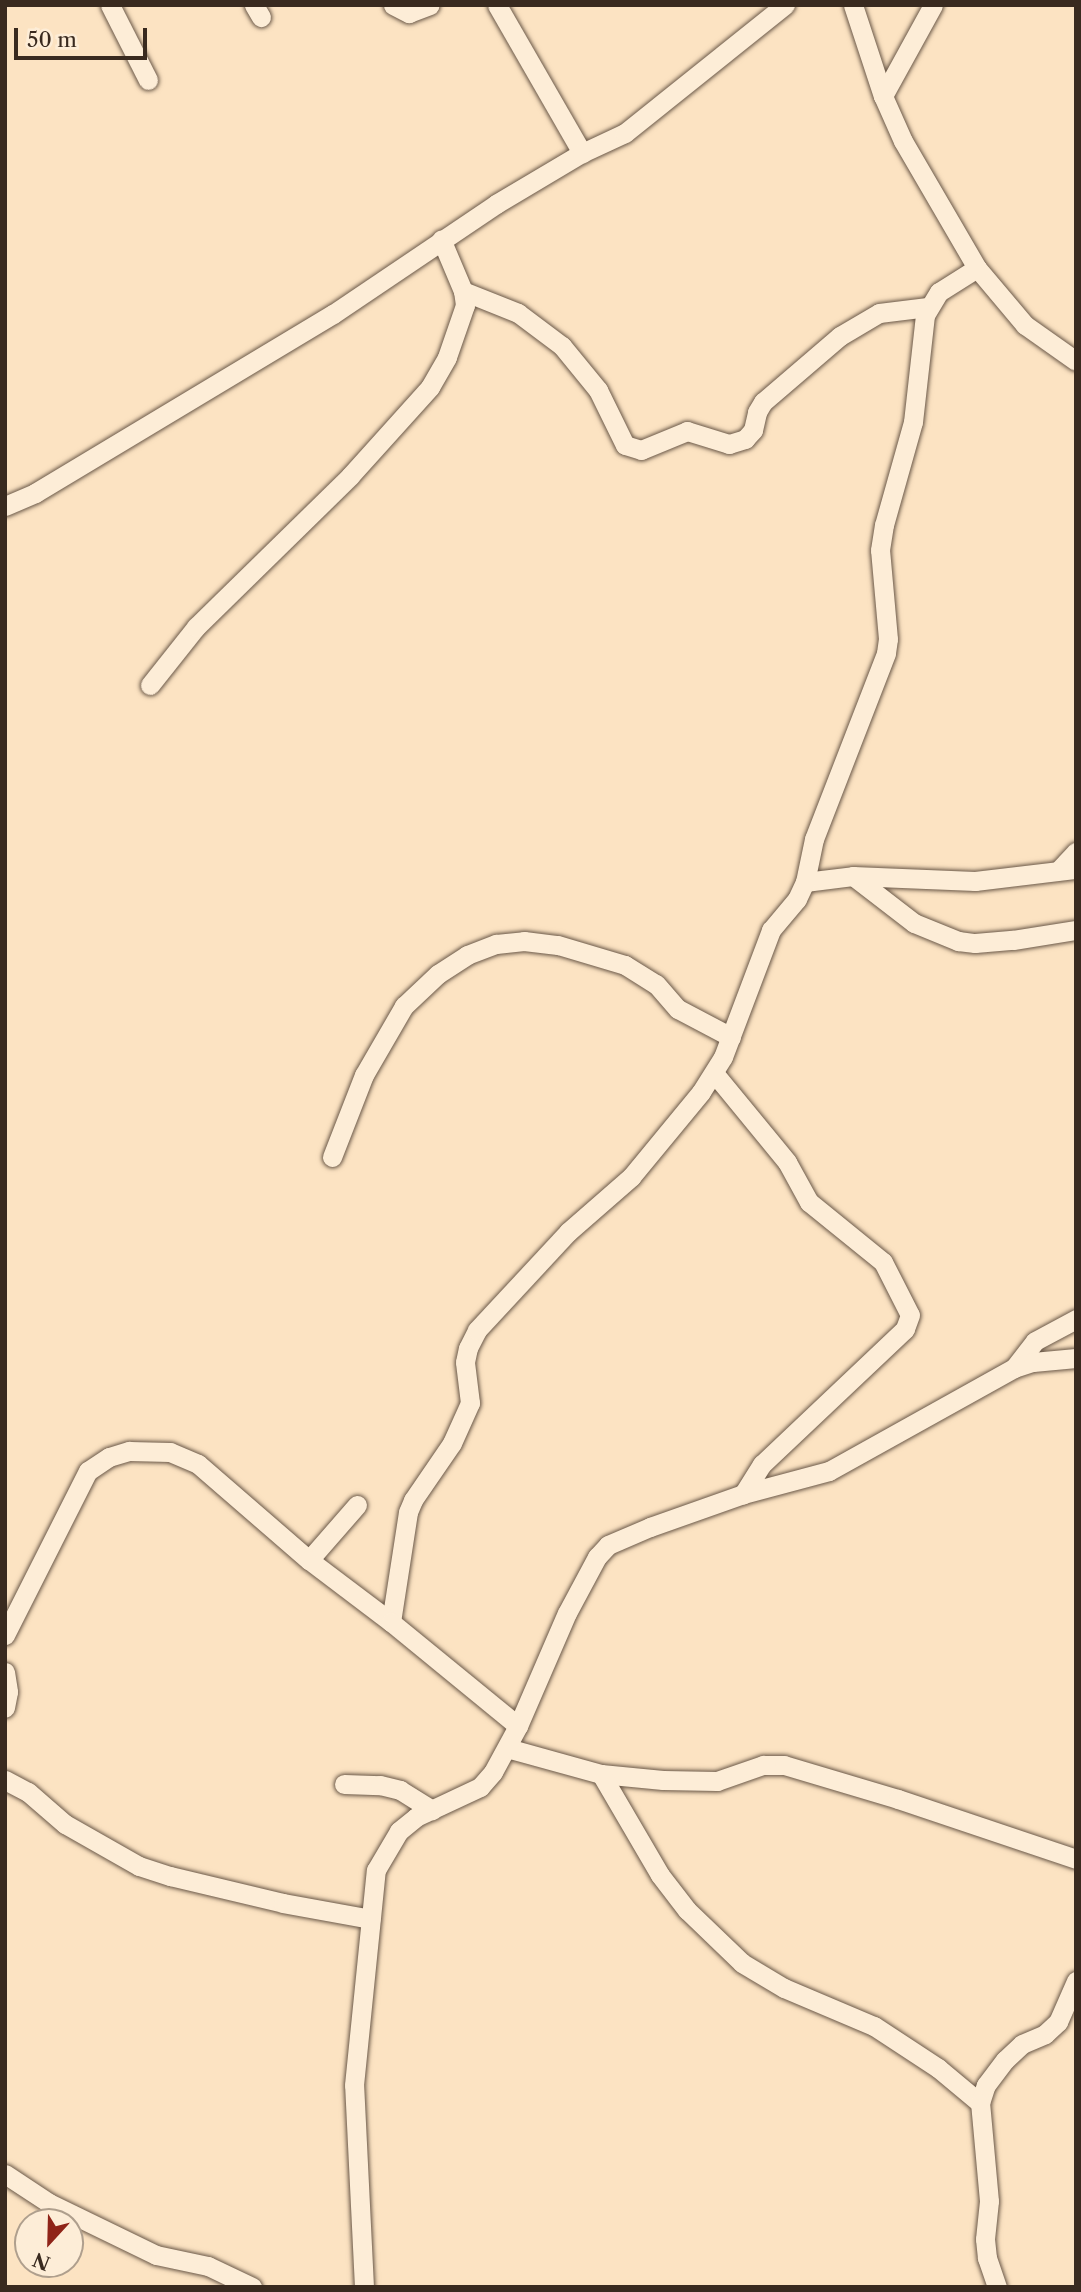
<!DOCTYPE html>
<style>
body{margin:0}
#map{position:relative;width:1081px;height:2292px;overflow:hidden;background:#fce3c2;font-family:"Libre Caslon Text",serif}
div>[style]{position:absolute}
[style*='--x']{left:calc(var(--x)*1px);top:calc(var(--y)*1px);width:calc(var(--w)*1px);rotate:calc(var(--a)*1deg)}
.roads{filter:drop-shadow(0 0 2px #6a5848) drop-shadow(0 0 2px #6a5848)}
.street>*{height:19px;margin:-9.5px;padding:0 9.5px;transform-origin:9.5px;border-radius:9.5px;background:#fdedd7}
span{translate:-50% -50%;white-space:nowrap;text-align:center;line-height:1.15;-webkit-text-stroke:6px #fdedd7;paint-order:stroke}
.frame{position:absolute;inset:0;border:7px solid #392a1f;pointer-events:none}
.north{position:absolute;left:14px;top:2208px;width:70px;height:70px;box-sizing:border-box;background:#fdedd7;border:2px solid #af9f8d;border-radius:50%;rotate:202deg;font-size:19px;font-weight:700;line-height:28px;text-align:center;color:#392a1f}
.north::after{content:'';display:block;margin:auto;width:24px;height:32px;background:#8f2418;clip-path:polygon(50% 0,100% 100%,50% 72%,0 100%)}
.scale{position:absolute;left:14px;top:28px;width:133px;height:32px;box-sizing:border-box;border:4px solid #392a1f;border-top:0;padding-left:9px;font-size:21px;line-height:24px;white-space:nowrap;color:#392a1f;-webkit-text-stroke:5px #fdedd7;paint-order:stroke}
</style>
<div id="map">
<div class="roads">
<div class="street">
<div style="--x:110;--y:5;--w:84;--a:63.1"></div>
<div style="--x:254;--y:5;--w:14;--a:60"></div>
<div style="--x:393;--y:5;--w:18;--a:27"></div>
<div style="--x:409;--y:13;--w:22;--a:-21"></div>
<div style="--x:497;--y:5;--w:171;--a:60.1"></div>
<div style="--x:853;--y:5;--w:96;--a:71.8"></div>
<div style="--x:883;--y:96;--w:49;--a:66"></div>
<div style="--x:903;--y:141;--w:147;--a:59.8"></div>
<div style="--x:977;--y:268;--w:75;--a:49.9"></div>
<div style="--x:1025;--y:325;--w:62;--a:35.2"></div>
<div style="--x:883;--y:96;--w:104;--a:-61.2"></div>
<div style="--x:463;--y:291;--w:59;--a:21.8"></div>
<div style="--x:518;--y:313;--w:55;--a:36.9"></div>
<div style="--x:562;--y:346;--w:57;--a:50.7"></div>
<div style="--x:598;--y:390;--w:61;--a:63.9"></div>
<div style="--x:625;--y:445;--w:17;--a:17"></div>
<div style="--x:641;--y:450;--w:50;--a:-22.4"></div>
<div style="--x:687;--y:431;--w:44;--a:17.2"></div>
<div style="--x:729;--y:444;--w:17;--a:-17"></div>
<div style="--x:745;--y:439;--w:12;--a:-48"></div>
<div style="--x:753;--y:430;--w:18;--a:-77"></div>
<div style="--x:757;--y:412;--w:12;--a:-59"></div>
<div style="--x:763;--y:402;--w:101;--a:-40.6"></div>
<div style="--x:840;--y:336;--w:45;--a:-30.5"></div>
<div style="--x:879;--y:313;--w:49;--a:-7"></div>
<div style="--x:5;--y:506;--w:33;--a:-23"></div>
<div style="--x:35;--y:493;--w:348;--a:-31"></div>
<div style="--x:333;--y:314;--w:197;--a:-34"></div>
<div style="--x:496;--y:204;--w:100;--a:-30.7"></div>
<div style="--x:582;--y:153;--w:47;--a:-24.9"></div>
<div style="--x:625;--y:133;--w:205;--a:-38.7"></div>
<div style="--x:150;--y:685;--w:74;--a:-51.6"></div>
<div style="--x:196;--y:627;--w:216;--a:-44.4"></div>
<div style="--x:350;--y:476;--w:120;--a:-48"></div>
<div style="--x:430;--y:387;--w:34;--a:-60"></div>
<div style="--x:447;--y:357;--w:55;--a:-70.9"></div>
<div style="--x:465;--y:305;--w:14;--a:-98"></div>
<div style="--x:463;--y:291;--w:56;--a:-112.9"></div>
<div style="--x:1059;--y:870;--w:25;--a:-47"></div>
<div style="--x:853;--y:876;--w:77;--a:37.6"></div>
<div style="--x:914;--y:923;--w:48;--a:22.2"></div>
<div style="--x:958;--y:941;--w:17;--a:7"></div>
<div style="--x:975;--y:943;--w:38;--a:-5"></div>
<div style="--x:1013;--y:940;--w:64;--a:-9"></div>
<div style="--x:805;--y:882;--w:48;--a:-7.1"></div>
<div style="--x:853;--y:876;--w:122;--a:2.3"></div>
<div style="--x:975;--y:881;--w:102;--a:-6.8"></div>
<div style="--x:714;--y:1073;--w:115;--a:50.6"></div>
<div style="--x:787;--y:1162;--w:46;--a:61.2"></div>
<div style="--x:809;--y:1202;--w:95;--a:39"></div>
<div style="--x:883;--y:1262;--w:59;--a:63"></div>
<div style="--x:910;--y:1315;--w:15;--a:110"></div>
<div style="--x:905;--y:1329;--w:197;--a:136.6"></div>
<div style="--x:762;--y:1464;--w:36;--a:122"></div>
<div style="--x:332;--y:1157;--w:88;--a:-68.7"></div>
<div style="--x:364;--y:1075;--w:80;--a:-59.9"></div>
<div style="--x:404;--y:1006;--w:47;--a:-43.3"></div>
<div style="--x:438;--y:974;--w:35;--a:-33"></div>
<div style="--x:467;--y:955;--w:31;--a:-21"></div>
<div style="--x:496;--y:944;--w:28;--a:-6"></div>
<div style="--x:524;--y:941;--w:34;--a:7"></div>
<div style="--x:558;--y:945;--w:70;--a:16.6"></div>
<div style="--x:625;--y:965;--w:36;--a:32"></div>
<div style="--x:656;--y:984;--w:33;--a:49"></div>
<div style="--x:678;--y:1009;--w:60;--a:27.8"></div>
<div style="--x:1014;--y:1368;--w:34;--a:-52"></div>
<div style="--x:1035;--y:1341;--w:47;--a:-28.2"></div>
<div style="--x:309;--y:1560;--w:73;--a:-48.9"></div>
<div style="--x:391;--y:1622;--w:111;--a:-81.2"></div>
<div style="--x:408;--y:1512;--w:13;--a:-67"></div>
<div style="--x:413;--y:1500;--w:69;--a:-55.6"></div>
<div style="--x:452;--y:1443;--w:44;--a:-65.8"></div>
<div style="--x:470;--y:1403;--w:41;--a:-97"></div>
<div style="--x:465;--y:1362;--w:14;--a:-78"></div>
<div style="--x:468;--y:1348;--w:20;--a:-63"></div>
<div style="--x:477;--y:1330;--w:134;--a:-47.1"></div>
<div style="--x:568;--y:1232;--w:84;--a:-41.1"></div>
<div style="--x:631;--y:1177;--w:110;--a:-50.5"></div>
<div style="--x:701;--y:1092;--w:41;--a:-57.8"></div>
<div style="--x:723;--y:1057;--w:136;--a:-69.3"></div>
<div style="--x:771;--y:930;--w:40;--a:-50"></div>
<div style="--x:797;--y:899;--w:19;--a:-65"></div>
<div style="--x:805;--y:882;--w:44;--a:-78.2"></div>
<div style="--x:814;--y:839;--w:199;--a:-68.8"></div>
<div style="--x:886;--y:653;--w:14;--a:-82"></div>
<div style="--x:888;--y:639;--w:89;--a:-95.1"></div>
<div style="--x:880;--y:550;--w:25;--a:-81"></div>
<div style="--x:884;--y:525;--w:107;--a:-74.3"></div>
<div style="--x:913;--y:422;--w:108;--a:-83.6"></div>
<div style="--x:925;--y:315;--w:27;--a:-59"></div>
<div style="--x:939;--y:292;--w:45;--a:-32.3"></div>
<div style="--x:5;--y:1635;--w:184;--a:-63.2"></div>
<div style="--x:88;--y:1471;--w:25;--a:-34"></div>
<div style="--x:109;--y:1457;--w:21;--a:-17"></div>
<div style="--x:129;--y:1451;--w:41;--a:1.4"></div>
<div style="--x:170;--y:1452;--w:30;--a:23"></div>
<div style="--x:198;--y:1464;--w:147;--a:40.9"></div>
<div style="--x:309;--y:1560;--w:103;--a:37.1"></div>
<div style="--x:391;--y:1622;--w:164;--a:39.3"></div>
<div style="--x:5;--y:1672;--w:20;--a:81"></div>
<div style="--x:8;--y:1692;--w:16;--a:101"></div>
<div style="--x:507;--y:1748;--w:98;--a:15.5"></div>
<div style="--x:601;--y:1774;--w:62;--a:5.5"></div>
<div style="--x:663;--y:1780;--w:54;--a:1.1"></div>
<div style="--x:717;--y:1781;--w:49;--a:-19.2"></div>
<div style="--x:763;--y:1765;--w:21;--a:0"></div>
<div style="--x:784;--y:1765;--w:119;--a:16.6"></div>
<div style="--x:898;--y:1799;--w:188;--a:18.6"></div>
<div style="--x:601;--y:1774;--w:117;--a:59.7"></div>
<div style="--x:660;--y:1875;--w:44;--a:52.4"></div>
<div style="--x:687;--y:1910;--w:76;--a:43.9"></div>
<div style="--x:742;--y:1963;--w:49;--a:30.8"></div>
<div style="--x:784;--y:1988;--w:98;--a:22.9"></div>
<div style="--x:874;--y:2026;--w:77;--a:33.3"></div>
<div style="--x:938;--y:2068;--w:55;--a:39.8"></div>
<div style="--x:5;--y:1780;--w:26;--a:28"></div>
<div style="--x:28;--y:1792;--w:49;--a:40.9"></div>
<div style="--x:65;--y:1824;--w:85;--a:29.6"></div>
<div style="--x:139;--y:1866;--w:33;--a:18"></div>
<div style="--x:170;--y:1876;--w:116;--a:13.4"></div>
<div style="--x:283;--y:1903;--w:89;--a:10.3"></div>
<div style="--x:344;--y:1784;--w:36;--a:2"></div>
<div style="--x:380;--y:1785;--w:21;--a:14"></div>
<div style="--x:400;--y:1790;--w:38;--a:32"></div>
<div style="--x:5;--y:2174;--w:53;--a:33.4"></div>
<div style="--x:49;--y:2203;--w:119;--a:25.9"></div>
<div style="--x:156;--y:2255;--w:53;--a:11.9"></div>
<div style="--x:208;--y:2266;--w:49;--a:25.5"></div>
<div style="--x:364;--y:2287;--w:202;--a:-92.8"></div>
<div style="--x:354;--y:2085;--w:216;--a:-84.2"></div>
<div style="--x:376;--y:1870;--w:45;--a:-59.5"></div>
<div style="--x:399;--y:1831;--w:22;--a:-39"></div>
<div style="--x:416;--y:1817;--w:71;--a:-25.1"></div>
<div style="--x:480;--y:1787;--w:20;--a:-49"></div>
<div style="--x:493;--y:1772;--w:52;--a:-61.5"></div>
<div style="--x:518;--y:1726;--w:123;--a:-66.6"></div>
<div style="--x:567;--y:1613;--w:64;--a:-61.8"></div>
<div style="--x:597;--y:1557;--w:16;--a:-47"></div>
<div style="--x:608;--y:1545;--w:46;--a:-23.2"></div>
<div style="--x:650;--y:1527;--w:99;--a:-19.5"></div>
<div style="--x:743;--y:1494;--w:89;--a:-15"></div>
<div style="--x:829;--y:1471;--w:212;--a:-29.1"></div>
<div style="--x:1014;--y:1368;--w:20;--a:-18"></div>
<div style="--x:1033;--y:1362;--w:43;--a:-5.3"></div>
<div style="--x:997;--y:2287;--w:31;--a:-109"></div>
<div style="--x:987;--y:2258;--w:19;--a:-96"></div>
<div style="--x:985;--y:2239;--w:38;--a:-84"></div>
<div style="--x:989;--y:2201;--w:98;--a:-95.2"></div>
<div style="--x:980;--y:2103;--w:19;--a:-72"></div>
<div style="--x:986;--y:2085;--w:31;--a:-53"></div>
<div style="--x:1005;--y:2060;--w:23;--a:-43"></div>
<div style="--x:1022;--y:2044;--w:25;--a:-23"></div>
<div style="--x:1045;--y:2034;--w:18;--a:-43"></div>
<div style="--x:1058;--y:2022;--w:45;--a:-66.3"></div>
</div>
</div>
<div class="frame"></div>
<div class="north">N</div>
<div class="scale">50 m</div>
</div>
